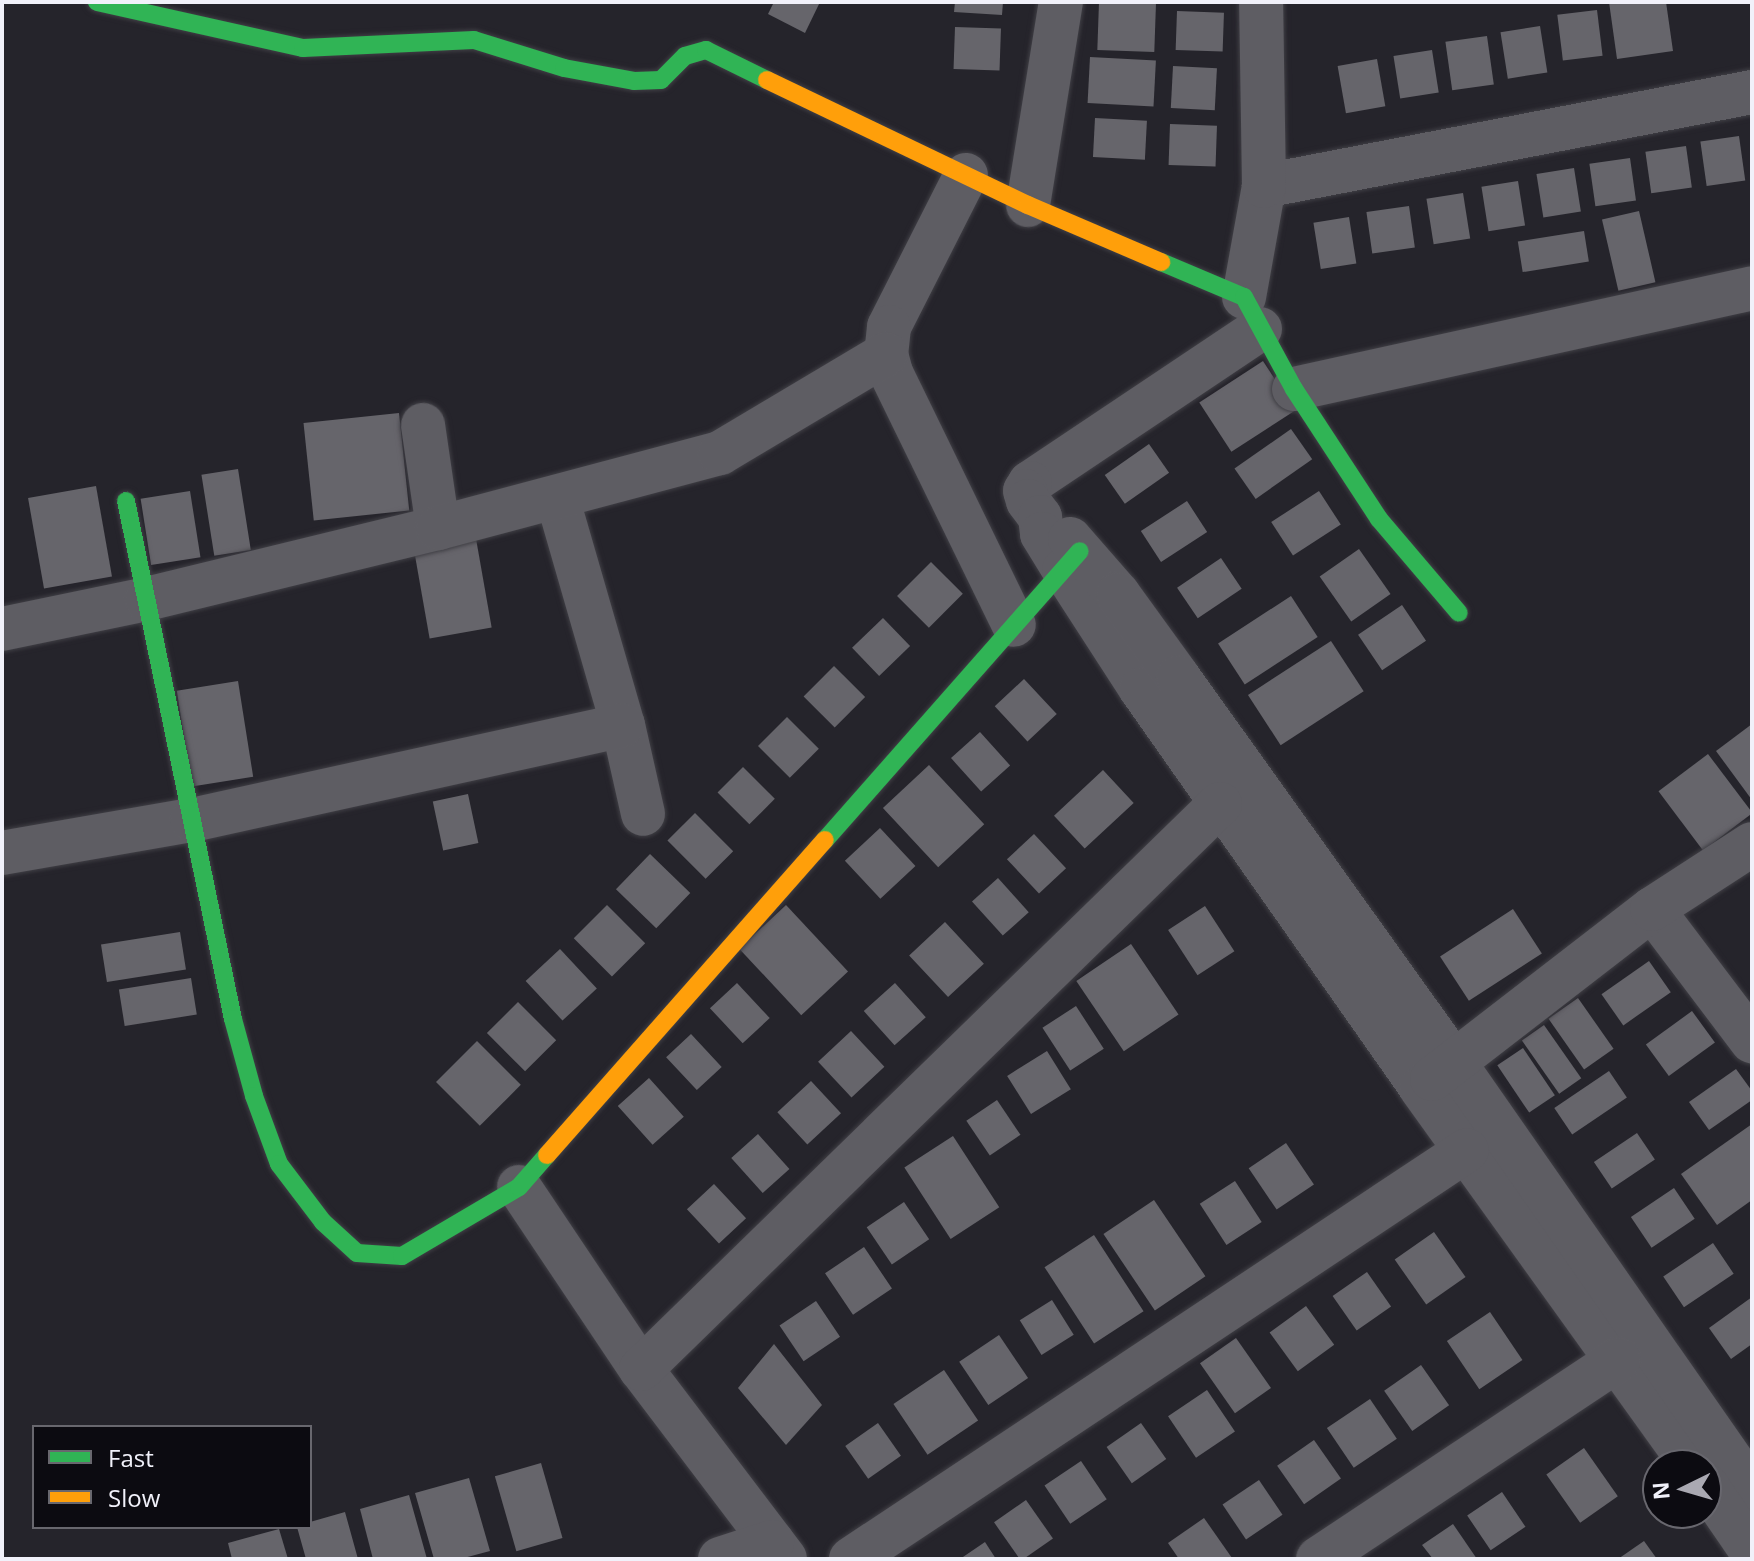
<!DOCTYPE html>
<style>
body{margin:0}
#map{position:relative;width:1754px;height:1561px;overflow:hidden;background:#25242b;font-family:"Open Sans",sans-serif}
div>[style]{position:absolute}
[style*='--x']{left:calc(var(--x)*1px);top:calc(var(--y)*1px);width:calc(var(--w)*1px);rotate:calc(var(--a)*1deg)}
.building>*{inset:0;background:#66656b;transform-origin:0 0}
.roads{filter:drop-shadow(0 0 2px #403f45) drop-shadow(0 0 2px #403f45)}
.street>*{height:44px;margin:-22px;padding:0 22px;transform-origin:22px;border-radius:22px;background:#5e5d63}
.fast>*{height:18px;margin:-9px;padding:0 9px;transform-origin:9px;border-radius:9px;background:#30b455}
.slow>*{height:18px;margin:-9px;padding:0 9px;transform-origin:9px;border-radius:9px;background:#ff9f0a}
span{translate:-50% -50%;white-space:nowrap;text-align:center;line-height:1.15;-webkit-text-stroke:8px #0c0b11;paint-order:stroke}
.frame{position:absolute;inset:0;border:4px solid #f1f1fa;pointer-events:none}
.legend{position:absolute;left:32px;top:1425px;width:280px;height:104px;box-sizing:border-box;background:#0c0b11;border:2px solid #68676e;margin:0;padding:10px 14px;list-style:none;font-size:24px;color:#f1f1fa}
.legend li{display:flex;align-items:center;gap:16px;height:40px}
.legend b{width:40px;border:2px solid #68676e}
.north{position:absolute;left:1642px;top:1449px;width:80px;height:80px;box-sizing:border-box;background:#0c0b11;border:2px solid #68676e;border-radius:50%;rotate:265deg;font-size:22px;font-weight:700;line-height:32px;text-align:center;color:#f1f1fa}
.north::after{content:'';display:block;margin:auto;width:28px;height:36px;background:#aaa9b2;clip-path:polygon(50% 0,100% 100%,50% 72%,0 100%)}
</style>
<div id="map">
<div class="building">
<div style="clip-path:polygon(774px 2px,820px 2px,805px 33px,768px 14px)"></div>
<div style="clip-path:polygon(955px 2px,1003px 2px,1002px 15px,954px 12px)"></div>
<div style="left:1099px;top:2px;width:57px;height:48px;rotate:2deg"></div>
<div style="clip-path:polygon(1609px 2px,1666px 2px,1673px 51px,1617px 59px)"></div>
<div style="left:1597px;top:10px;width:46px;height:40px;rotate:83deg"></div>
<div style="left:1177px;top:11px;width:47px;height:39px;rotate:2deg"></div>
<div style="left:1540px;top:26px;width:47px;height:40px;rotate:81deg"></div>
<div style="left:955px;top:27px;width:46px;height:42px;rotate:2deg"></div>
<div style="left:1487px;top:36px;width:49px;height:42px;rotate:82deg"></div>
<div style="left:1432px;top:50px;width:43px;height:39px;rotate:81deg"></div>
<div style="left:1090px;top:57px;width:66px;height:46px;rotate:3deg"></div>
<div style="left:1377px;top:59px;width:48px;height:40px;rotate:80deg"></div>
<div style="left:1173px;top:66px;width:44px;height:42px;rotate:3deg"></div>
<div style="left:1095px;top:118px;width:52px;height:39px;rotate:3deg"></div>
<div style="left:1170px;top:124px;width:47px;height:41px;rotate:2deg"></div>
<div style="left:1739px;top:136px;width:45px;height:39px;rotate:82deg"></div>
<div style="left:1686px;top:146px;width:42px;height:41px;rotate:82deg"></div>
<div style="left:1630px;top:158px;width:43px;height:41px;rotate:82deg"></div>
<div style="left:1574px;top:168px;width:44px;height:38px;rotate:81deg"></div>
<div style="left:1518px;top:181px;width:45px;height:37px;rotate:81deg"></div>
<div style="left:1463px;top:193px;width:46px;height:37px;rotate:81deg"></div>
<div style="left:1409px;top:206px;width:42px;height:43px;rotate:82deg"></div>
<div style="left:1639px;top:211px;width:73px;height:38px;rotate:77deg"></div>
<div style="left:1349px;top:217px;width:47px;height:36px;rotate:81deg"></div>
<div style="left:1584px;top:231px;width:31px;height:67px;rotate:81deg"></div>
<div style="left:1263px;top:361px;width:59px;height:76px;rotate:57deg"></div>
<div style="left:399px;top:413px;width:98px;height:96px;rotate:84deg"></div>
<div style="left:1291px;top:429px;width:37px;height:69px;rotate:55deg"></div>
<div style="left:1149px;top:444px;width:35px;height:54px;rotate:55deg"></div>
<div style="left:238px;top:469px;width:82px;height:37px;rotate:81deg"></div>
<div style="left:96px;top:486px;width:92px;height:69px;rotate:80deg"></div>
<div style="left:190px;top:491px;width:67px;height:50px;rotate:81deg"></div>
<div style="left:1319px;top:491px;width:40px;height:57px;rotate:57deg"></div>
<div style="left:1187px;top:501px;width:37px;height:55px;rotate:57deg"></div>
<div style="left:475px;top:533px;width:96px;height:63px;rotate:80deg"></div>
<div style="left:1359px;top:549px;width:55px;height:48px;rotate:55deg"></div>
<div style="left:1221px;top:558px;width:37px;height:53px;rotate:56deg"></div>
<div style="left:931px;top:562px;width:45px;height:48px;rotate:45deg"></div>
<div style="left:1291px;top:596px;width:49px;height:87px;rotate:57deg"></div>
<div style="left:1402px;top:605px;width:43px;height:53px;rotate:56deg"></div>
<div style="left:883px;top:618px;width:39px;height:43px;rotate:46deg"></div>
<div style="left:1331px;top:641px;width:60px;height:99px;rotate:57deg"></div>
<div style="left:834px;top:666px;width:44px;height:43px;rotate:45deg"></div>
<div style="left:1024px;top:679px;width:48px;height:40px;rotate:47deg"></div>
<div style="left:238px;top:681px;width:97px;height:62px;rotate:81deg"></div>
<div style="left:787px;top:717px;width:45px;height:41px;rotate:45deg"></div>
<div style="clip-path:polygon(1752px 724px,1752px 800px,1716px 751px)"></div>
<div style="left:980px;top:732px;width:45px;height:39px;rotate:48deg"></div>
<div style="left:1708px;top:754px;width:74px;height:62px;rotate:53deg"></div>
<div style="left:929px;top:765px;width:81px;height:63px;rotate:47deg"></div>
<div style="left:743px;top:767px;width:45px;height:36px;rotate:45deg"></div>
<div style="left:1103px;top:770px;width:45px;height:67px;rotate:47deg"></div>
<div style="left:468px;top:794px;width:50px;height:36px;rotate:78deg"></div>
<div style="left:695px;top:813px;width:54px;height:39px;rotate:45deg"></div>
<div style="left:880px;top:828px;width:52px;height:48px;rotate:47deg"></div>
<div style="left:1034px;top:834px;width:47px;height:37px;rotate:47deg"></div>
<div style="left:650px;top:854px;width:56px;height:49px;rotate:44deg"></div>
<div style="left:998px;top:878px;width:46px;height:35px;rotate:48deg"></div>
<div style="left:607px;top:905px;width:54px;height:47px;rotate:45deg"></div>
<div style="left:786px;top:905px;width:91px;height:64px;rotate:47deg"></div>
<div style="left:1205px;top:906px;width:54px;height:44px;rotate:57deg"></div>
<div style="left:1513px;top:909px;width:53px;height:87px;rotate:57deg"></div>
<div style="left:945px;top:922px;width:57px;height:49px;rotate:47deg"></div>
<div style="left:180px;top:932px;width:38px;height:80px;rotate:81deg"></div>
<div style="left:1131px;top:944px;width:85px;height:66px;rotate:56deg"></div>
<div style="left:560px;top:949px;width:54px;height:47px;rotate:47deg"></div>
<div style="left:1649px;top:961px;width:38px;height:58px;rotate:55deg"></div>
<div style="left:191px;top:978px;width:37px;height:73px;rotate:81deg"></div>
<div style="left:737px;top:983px;width:48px;height:37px;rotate:47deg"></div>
<div style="left:895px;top:983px;width:46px;height:42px;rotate:48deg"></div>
<div style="left:1578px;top:998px;width:62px;height:36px;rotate:55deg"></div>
<div style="left:518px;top:1002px;width:54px;height:44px;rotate:45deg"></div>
<div style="left:1076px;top:1006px;width:51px;height:40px;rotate:57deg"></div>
<div style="left:1692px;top:1011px;width:39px;height:57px;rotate:54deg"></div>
<div style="left:1544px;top:1025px;width:65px;height:27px;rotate:55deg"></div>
<div style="left:851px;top:1031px;width:49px;height:45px;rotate:47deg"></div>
<div style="left:691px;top:1034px;width:45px;height:34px;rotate:47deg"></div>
<div style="left:477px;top:1041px;width:62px;height:58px;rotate:45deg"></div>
<div style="left:1523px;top:1048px;width:57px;height:31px;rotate:56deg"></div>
<div style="left:1047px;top:1051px;width:45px;height:47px;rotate:58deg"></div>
<div style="clip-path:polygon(1736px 1069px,1752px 1091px,1752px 1100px,1709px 1130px,1689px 1102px)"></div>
<div style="left:1609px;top:1071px;width:32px;height:66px;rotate:56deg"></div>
<div style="left:649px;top:1078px;width:52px;height:42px;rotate:48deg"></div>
<div style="left:811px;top:1081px;width:44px;height:46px;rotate:47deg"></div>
<div style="left:997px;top:1100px;width:42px;height:37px;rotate:56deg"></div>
<div style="clip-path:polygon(1752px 1124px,1752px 1200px,1717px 1225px,1681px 1174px)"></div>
<div style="left:1637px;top:1133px;width:32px;height:52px;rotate:56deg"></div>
<div style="left:758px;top:1134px;width:47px;height:36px;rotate:48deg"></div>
<div style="left:953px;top:1136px;width:85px;height:58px;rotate:57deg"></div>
<div style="left:1286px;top:1143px;width:50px;height:45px;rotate:56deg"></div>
<div style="left:1235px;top:1181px;width:49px;height:42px;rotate:57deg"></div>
<div style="left:714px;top:1184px;width:47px;height:37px;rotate:47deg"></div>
<div style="left:1674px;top:1188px;width:37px;height:52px;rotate:56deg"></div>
<div style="left:1154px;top:1200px;width:92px;height:61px;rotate:56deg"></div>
<div style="left:904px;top:1202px;width:45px;height:45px;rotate:56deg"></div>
<div style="left:1434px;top:1232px;width:55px;height:48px;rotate:55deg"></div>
<div style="left:1094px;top:1235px;width:91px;height:59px;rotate:57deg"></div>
<div style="left:1713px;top:1243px;width:37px;height:60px;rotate:56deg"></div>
<div style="left:864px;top:1247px;width:50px;height:47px;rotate:56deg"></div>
<div style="left:1367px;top:1272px;width:42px;height:42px;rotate:55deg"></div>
<div style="clip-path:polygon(1752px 1297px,1752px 1344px,1731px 1359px,1709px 1328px)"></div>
<div style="left:1052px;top:1300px;width:41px;height:38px;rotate:58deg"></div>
<div style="left:816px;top:1301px;width:43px;height:44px;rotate:56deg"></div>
<div style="left:1306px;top:1306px;width:48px;height:45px;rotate:54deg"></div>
<div style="left:1490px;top:1312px;width:58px;height:52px;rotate:56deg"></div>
<div style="left:999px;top:1335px;width:52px;height:48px;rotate:56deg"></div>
<div style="left:1236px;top:1338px;width:61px;height:44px;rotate:55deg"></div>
<div style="clip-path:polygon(774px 1344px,822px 1405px,786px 1445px,738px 1388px)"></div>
<div style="left:1421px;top:1365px;width:49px;height:45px;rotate:55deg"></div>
<div style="left:944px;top:1370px;width:61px;height:61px;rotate:56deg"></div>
<div style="left:1207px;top:1390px;width:50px;height:47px;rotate:56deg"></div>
<div style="left:1370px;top:1399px;width:48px;height:52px;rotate:56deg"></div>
<div style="left:878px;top:1423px;width:40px;height:40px;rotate:55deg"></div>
<div style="left:1141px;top:1423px;width:44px;height:42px;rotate:55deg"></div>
<div style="left:1314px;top:1440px;width:47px;height:45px;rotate:55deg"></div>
<div style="left:1584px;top:1448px;width:59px;height:46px;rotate:55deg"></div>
<div style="left:1081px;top:1461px;width:46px;height:44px;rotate:56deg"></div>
<div style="left:541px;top:1463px;width:78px;height:48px;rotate:74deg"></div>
<div style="clip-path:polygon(469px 1478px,490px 1551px,460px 1559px,434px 1559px,415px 1493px)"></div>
<div style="left:1259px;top:1480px;width:42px;height:44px;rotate:56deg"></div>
<div style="left:1502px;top:1492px;width:42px;height:42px;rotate:56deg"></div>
<div style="clip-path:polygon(409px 1495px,427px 1559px,373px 1559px,360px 1509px)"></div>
<div style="left:1026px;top:1500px;width:47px;height:39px;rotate:55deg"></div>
<div style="clip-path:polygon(345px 1512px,358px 1559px,306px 1559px,297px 1527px,310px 1527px,310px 1522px)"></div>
<div style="clip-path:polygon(1204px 1518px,1232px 1558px,1231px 1559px,1179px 1559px,1168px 1543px)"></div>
<div style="clip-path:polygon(1453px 1524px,1477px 1559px,1433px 1559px,1422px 1545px)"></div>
<div style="clip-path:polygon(279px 1529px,288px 1559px,232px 1559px,228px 1543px)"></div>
<div style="clip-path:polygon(1644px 1541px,1657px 1559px,1618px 1559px)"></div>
<div style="clip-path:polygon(985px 1542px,996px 1559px,960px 1559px)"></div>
</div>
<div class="roads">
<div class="street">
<div style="--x:966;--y:175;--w:170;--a:116.9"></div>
<div style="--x:889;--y:327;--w:27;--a:96"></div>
<div style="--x:886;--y:354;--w:20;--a:75"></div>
<div style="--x:891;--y:373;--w:280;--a:64"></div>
<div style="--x:1264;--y:186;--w:497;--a:-10.9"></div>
<div style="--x:1028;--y:205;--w:206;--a:-80.8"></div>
<div style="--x:1244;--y:297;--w:113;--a:-79.8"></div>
<div style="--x:1264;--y:186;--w:184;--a:-90.9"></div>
<div style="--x:1260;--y:329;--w:277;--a:146.2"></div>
<div style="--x:1030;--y:483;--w:9;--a:122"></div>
<div style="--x:1025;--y:491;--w:10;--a:73"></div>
<div style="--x:1028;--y:501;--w:20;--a:53"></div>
<div style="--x:1040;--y:517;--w:17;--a:83"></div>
<div style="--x:1042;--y:534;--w:42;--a:58.6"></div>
<div style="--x:1064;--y:570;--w:142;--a:57.1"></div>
<div style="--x:1141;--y:689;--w:487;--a:54.9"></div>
<div style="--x:1421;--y:1088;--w:464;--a:54.3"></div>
<div style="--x:1294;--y:389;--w:469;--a:-12.4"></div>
<div style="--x:423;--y:425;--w:104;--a:81.7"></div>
<div style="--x:557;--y:497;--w:237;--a:73.9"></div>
<div style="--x:623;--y:725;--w:91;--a:77.3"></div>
<div style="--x:1070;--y:539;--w:73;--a:48.9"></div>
<div style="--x:1118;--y:594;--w:102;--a:54.1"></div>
<div style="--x:1178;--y:677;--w:474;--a:54.4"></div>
<div style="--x:1454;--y:1062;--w:522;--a:55.15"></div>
<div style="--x:2;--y:629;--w:148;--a:-11.7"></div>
<div style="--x:147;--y:599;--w:300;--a:-13.7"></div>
<div style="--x:438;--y:528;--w:292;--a:-14.9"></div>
<div style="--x:720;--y:453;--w:193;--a:-30.8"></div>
<div style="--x:2;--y:853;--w:193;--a:-9.9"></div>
<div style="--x:192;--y:820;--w:441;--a:-12.4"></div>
<div style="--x:1652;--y:909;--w:166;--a:52.9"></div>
<div style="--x:1432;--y:1079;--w:278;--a:-37.7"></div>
<div style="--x:1652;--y:909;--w:119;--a:-33"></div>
<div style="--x:519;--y:1187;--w:219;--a:56.2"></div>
<div style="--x:641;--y:1369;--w:238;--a:52.8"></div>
<div style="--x:641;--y:1369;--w:809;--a:-44.3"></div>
<div style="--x:1706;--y:1485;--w:81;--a:55.5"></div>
<div style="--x:720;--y:1559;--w:55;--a:-18.1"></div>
<div style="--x:851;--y:1559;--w:739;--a:-33.58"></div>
<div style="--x:1318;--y:1559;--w:361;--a:-33.6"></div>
</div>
<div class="fast">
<div style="--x:97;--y:2;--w:211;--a:12.6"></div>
<div style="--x:303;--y:48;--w:171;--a:-2.7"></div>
<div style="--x:474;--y:40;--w:94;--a:17.3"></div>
<div style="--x:564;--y:68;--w:71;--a:10.5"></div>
<div style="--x:634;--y:81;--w:27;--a:-2"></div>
<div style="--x:661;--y:80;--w:34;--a:-45"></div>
<div style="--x:685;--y:56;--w:22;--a:-16"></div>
<div style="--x:706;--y:50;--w:68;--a:26.2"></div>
<div style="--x:1161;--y:262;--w:90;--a:22.9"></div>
<div style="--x:1244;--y:297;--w:105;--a:61.5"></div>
<div style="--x:1294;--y:389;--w:155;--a:56.8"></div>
<div style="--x:1379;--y:519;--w:123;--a:49.6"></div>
<div style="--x:126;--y:501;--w:529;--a:78.33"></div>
<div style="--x:233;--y:1019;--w:80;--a:74.7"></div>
<div style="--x:254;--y:1096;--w:72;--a:69.8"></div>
<div style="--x:279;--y:1164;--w:73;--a:52.8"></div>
<div style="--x:323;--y:1222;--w:46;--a:42.4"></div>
<div style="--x:357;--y:1253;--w:45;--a:3.8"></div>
<div style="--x:402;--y:1256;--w:136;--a:-30.5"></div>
<div style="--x:519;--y:1187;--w:43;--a:-48.8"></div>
<div style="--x:825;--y:840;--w:385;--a:-48.6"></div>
</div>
<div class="slow">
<div style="--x:767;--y:80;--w:289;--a:25.6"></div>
<div style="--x:1028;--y:205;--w:145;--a:23.2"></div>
<div style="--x:547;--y:1155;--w:420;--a:-48.6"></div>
</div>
</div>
<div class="frame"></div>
<ul class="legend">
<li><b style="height:10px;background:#30b455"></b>Fast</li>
<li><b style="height:10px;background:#ff9f0a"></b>Slow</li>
</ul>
<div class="north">N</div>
</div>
